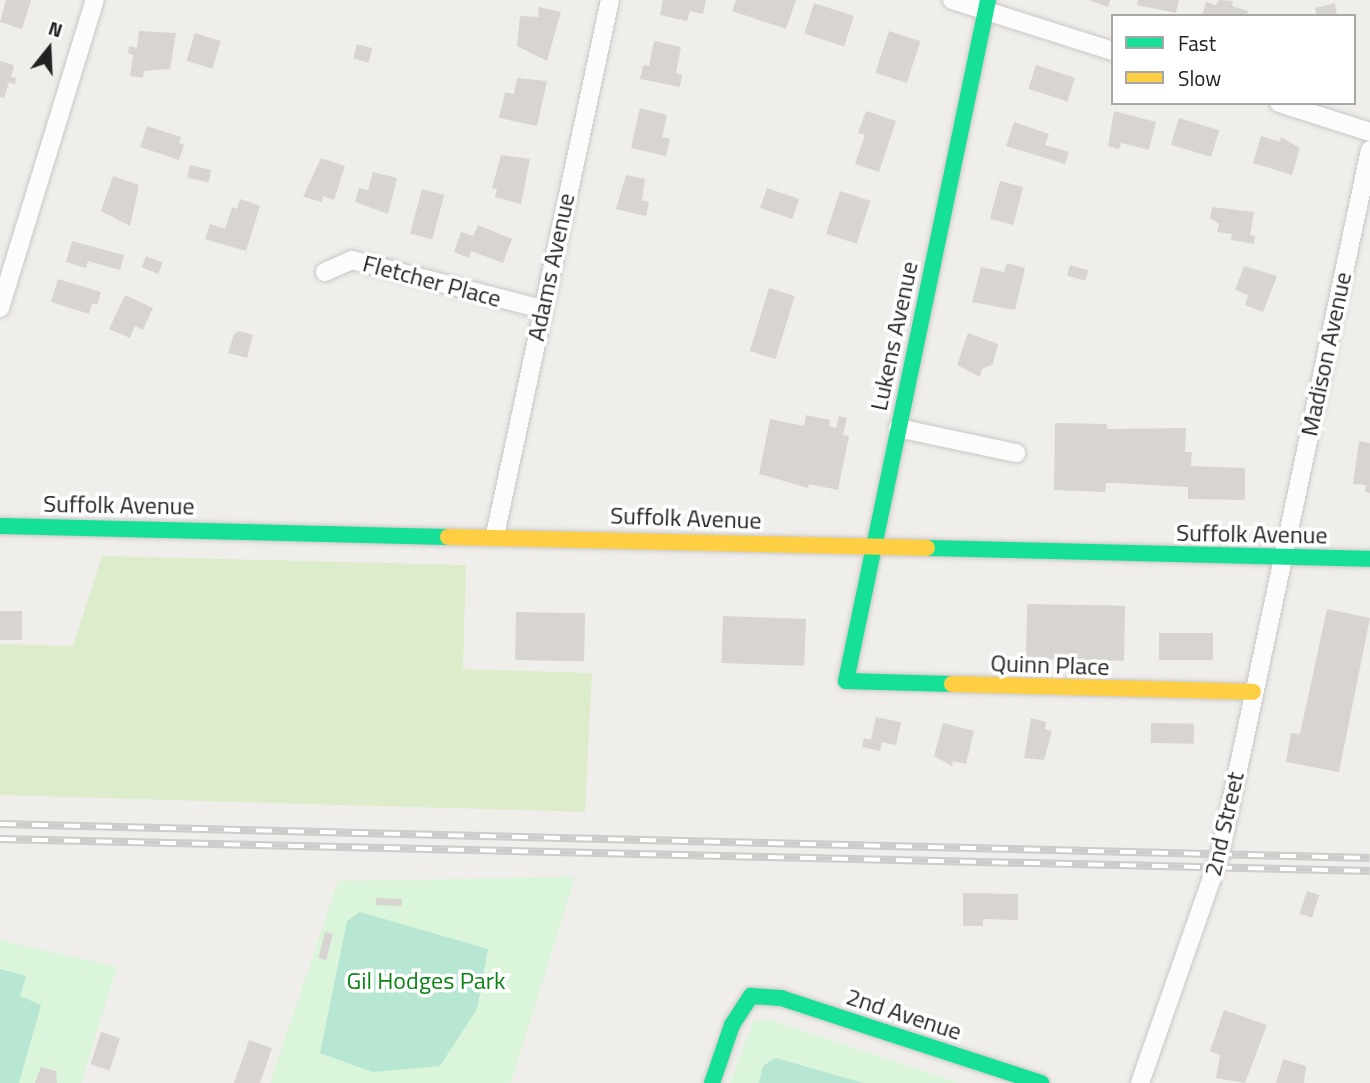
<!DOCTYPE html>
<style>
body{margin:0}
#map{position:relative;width:1370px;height:1083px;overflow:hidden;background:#f0eeeb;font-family:"Titillium Web",sans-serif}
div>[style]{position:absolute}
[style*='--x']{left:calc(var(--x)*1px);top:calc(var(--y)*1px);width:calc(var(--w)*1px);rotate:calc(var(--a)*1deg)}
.grass>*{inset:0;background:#ddeccb}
.park>*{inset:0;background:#daf5da}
.pitch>*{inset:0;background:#b7e6d2}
.building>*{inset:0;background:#d7d4d2;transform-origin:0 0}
.roads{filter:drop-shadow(0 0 2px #c9c8c7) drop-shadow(0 0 2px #c9c8c7)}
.street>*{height:18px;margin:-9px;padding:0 9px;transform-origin:9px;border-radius:9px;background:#fdfcfc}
.fast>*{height:16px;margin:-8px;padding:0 8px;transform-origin:8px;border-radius:8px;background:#16e098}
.slow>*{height:16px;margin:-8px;padding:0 8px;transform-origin:8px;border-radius:8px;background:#ffcf43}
.rail>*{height:8px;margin-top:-4px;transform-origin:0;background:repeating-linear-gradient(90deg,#fff 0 16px,#ccc 0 32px);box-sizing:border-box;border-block:2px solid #ccc}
span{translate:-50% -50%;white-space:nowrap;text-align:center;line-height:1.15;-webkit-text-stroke:7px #fff;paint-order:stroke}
.street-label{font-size:24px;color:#222}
.park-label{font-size:24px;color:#0c8416}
.legend{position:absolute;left:1111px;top:14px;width:245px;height:91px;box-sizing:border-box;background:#fff;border:2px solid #a7a7a7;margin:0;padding:9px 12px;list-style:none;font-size:21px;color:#222}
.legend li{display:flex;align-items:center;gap:14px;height:35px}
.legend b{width:35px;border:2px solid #a7a7a7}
.north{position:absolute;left:14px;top:14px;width:70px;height:70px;-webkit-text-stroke:5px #fff;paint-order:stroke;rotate:18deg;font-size:19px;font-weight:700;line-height:28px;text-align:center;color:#222}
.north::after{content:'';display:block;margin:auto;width:24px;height:32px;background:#222;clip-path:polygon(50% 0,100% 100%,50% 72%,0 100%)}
</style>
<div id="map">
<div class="grass">
<div style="clip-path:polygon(102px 556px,466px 565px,463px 669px,592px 673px,585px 812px,0 795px,0 644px,73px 646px)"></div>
</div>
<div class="park">
<div style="clip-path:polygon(575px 877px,511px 1083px,270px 1083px,338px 881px)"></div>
<div style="clip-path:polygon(0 940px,117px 967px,81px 1083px,0 1083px)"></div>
<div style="clip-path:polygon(754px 1020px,770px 1020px,960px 1083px,730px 1083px)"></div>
</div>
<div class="pitch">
<div style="clip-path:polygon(360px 912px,488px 949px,477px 1009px,440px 1066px,372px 1072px,320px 1053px,347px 921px)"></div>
<div style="clip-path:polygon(0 969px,26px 976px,20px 996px,41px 1005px,19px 1083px,0 1083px)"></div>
<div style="clip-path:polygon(776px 1058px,863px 1083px,759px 1083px,763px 1066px)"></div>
</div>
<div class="building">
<div style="clip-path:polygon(6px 0,31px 0,22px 29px,0 22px)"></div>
<div style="clip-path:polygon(663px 0,706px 0,703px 14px,690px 11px,687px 21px,660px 15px)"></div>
<div style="clip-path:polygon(736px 0,796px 0,786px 29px,732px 11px)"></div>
<div style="clip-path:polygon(1089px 0,1110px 0,1108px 7px)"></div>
<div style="clip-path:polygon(1138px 0,1179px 0,1176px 13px,1137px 5px)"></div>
<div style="clip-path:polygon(1219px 0,1233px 1px,1232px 6px,1248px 11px,1247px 16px,1202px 16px,1206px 2px,1216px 5px)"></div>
<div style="left:814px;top:3px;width:42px;height:32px;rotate:18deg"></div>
<div style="clip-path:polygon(1335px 3px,1337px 16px,1317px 16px,1315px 8px)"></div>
<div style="clip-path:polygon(539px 7px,561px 12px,547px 61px,517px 46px,520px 16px,538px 17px)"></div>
<div style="clip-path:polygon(139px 31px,176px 33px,170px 69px,144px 71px,143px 78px,130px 76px,133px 55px,128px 53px,129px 46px,137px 48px)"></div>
<div style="left:889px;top:31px;width:33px;height:44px;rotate:18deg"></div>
<div style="left:195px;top:33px;width:27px;height:29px;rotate:17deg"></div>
<div style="clip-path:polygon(654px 41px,681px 47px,676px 73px,682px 75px,680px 87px,640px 79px,643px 65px,649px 66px)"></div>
<div style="left:357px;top:44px;width:16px;height:15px;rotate:15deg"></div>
<div style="clip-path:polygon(0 61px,14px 65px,11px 77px,16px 78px,15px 84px,9px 82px,4px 98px,0 97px)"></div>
<div style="left:1036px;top:65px;width:41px;height:25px;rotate:18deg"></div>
<div style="clip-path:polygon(517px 78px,547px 81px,537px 126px,499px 118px,505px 92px,514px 94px)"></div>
<div style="clip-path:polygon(640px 108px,667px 115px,662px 137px,670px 139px,666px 156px,631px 148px)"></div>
<div style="clip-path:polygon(866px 111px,896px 121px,879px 172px,855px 164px,865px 135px,858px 133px)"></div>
<div style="clip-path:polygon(1114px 111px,1156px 122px,1149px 150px,1121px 143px,1119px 149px,1108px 146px)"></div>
<div style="left:1179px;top:118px;width:42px;height:28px;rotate:17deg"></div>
<div style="clip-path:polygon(1014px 122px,1049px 134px,1045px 145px,1069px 152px,1065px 164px,1006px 146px)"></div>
<div style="clip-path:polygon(147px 126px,181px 137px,179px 143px,184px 145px,179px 160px,140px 147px)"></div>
<div style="clip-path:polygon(1261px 136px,1280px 142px,1281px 137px,1300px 148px,1292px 175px,1253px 163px)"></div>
<div style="clip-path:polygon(501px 155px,530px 159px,521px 204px,495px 197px,497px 189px,492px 188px)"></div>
<div style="clip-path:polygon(321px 158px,345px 166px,334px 200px,323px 196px,322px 202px,303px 197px)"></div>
<div style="left:190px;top:165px;width:22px;height:13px;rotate:13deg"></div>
<div style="clip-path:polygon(373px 172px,397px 178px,388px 214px,355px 202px,359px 188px,368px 190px)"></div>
<div style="clip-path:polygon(626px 175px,645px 179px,642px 200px,649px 202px,646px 216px,616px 209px)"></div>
<div style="clip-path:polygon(113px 176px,139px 185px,130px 226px,101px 211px)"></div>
<div style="left:1000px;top:181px;width:24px;height:39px;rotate:15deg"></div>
<div style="left:767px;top:188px;width:34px;height:21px;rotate:19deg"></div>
<div style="left:422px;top:189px;width:23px;height:46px;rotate:15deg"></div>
<div style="left:840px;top:191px;width:32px;height:45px;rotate:18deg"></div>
<div style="clip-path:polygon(240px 199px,260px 206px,246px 251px,205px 239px,210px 224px,225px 229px,232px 207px,237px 209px)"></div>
<div style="clip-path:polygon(1212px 207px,1254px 212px,1250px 235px,1255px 236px,1254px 244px,1231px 240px,1232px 234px,1217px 232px,1219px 224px,1210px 218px)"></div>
<div style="clip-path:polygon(478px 225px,512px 239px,503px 263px,471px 251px,469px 258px,454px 252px,461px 232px,473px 236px)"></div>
<div style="clip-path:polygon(72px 241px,124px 255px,120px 270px,88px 261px,86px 268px,66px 262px)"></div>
<div style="left:146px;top:256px;width:18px;height:12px;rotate:22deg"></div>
<div style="clip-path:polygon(1007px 263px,1025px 268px,1015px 310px,972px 302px,981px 267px,1004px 272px)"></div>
<div style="left:1070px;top:265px;width:19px;height:11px;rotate:16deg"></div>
<div style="clip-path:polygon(1244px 266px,1277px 276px,1263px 312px,1245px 305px,1248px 295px,1235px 290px)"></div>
<div style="clip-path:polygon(58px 279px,101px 292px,97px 305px,92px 303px,89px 314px,51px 302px)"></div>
<div style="left:769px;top:288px;width:27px;height:66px;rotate:17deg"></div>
<div style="clip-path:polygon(125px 295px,153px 308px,143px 330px,135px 326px,130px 338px,109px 329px)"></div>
<div style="clip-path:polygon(239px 331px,253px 335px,247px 358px,228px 353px,234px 334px)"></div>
<div style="clip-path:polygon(968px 333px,998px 344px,993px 364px,982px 369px,980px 377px,957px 365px)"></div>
<div style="clip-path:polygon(806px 415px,830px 420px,829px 426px,836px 428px,839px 416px,847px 418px,843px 435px,849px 436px,838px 490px,809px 484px,808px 488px,759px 474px,770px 419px,804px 426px)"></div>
<div style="clip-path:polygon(1055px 423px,1106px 424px,1108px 429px,1186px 428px,1185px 452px,1192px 452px,1191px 466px,1245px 468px,1245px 500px,1188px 499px,1188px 487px,1116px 483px,1106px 483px,1105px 492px,1054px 490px)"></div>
<div style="clip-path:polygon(1359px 441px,1370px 443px,1370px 493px,1365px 492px,1366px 485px,1353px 484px)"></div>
<div style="left:1027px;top:604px;width:98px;height:55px;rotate:1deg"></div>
<div style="clip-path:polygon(1327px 609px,1370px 618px,1339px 772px,1286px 762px,1291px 733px,1300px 734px)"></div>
<div style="left:0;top:611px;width:22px;height:29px"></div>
<div style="left:516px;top:612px;width:69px;height:48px;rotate:1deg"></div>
<div style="left:723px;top:616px;width:83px;height:47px;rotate:2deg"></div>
<div style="left:1159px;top:633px;width:54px;height:27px"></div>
<div style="clip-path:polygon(876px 717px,901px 722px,896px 745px,882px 742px,880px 751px,862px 747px,864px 738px,871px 740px)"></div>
<div style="clip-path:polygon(1031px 718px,1046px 722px,1045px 729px,1052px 731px,1044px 760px,1024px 758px)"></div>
<div style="clip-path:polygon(943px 723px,974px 731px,966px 764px,953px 761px,952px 766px,934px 756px)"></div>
<div style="left:1151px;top:723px;width:43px;height:20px;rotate:1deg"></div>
<div style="left:1307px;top:891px;width:13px;height:24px;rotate:18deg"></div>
<div style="clip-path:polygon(963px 893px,1018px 894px,1018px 920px,983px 919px,983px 926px,963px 926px)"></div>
<div style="left:376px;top:898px;width:26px;height:7px;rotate:2deg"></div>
<div style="left:325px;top:932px;width:8px;height:27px;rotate:14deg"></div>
<div style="clip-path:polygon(1224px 1010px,1267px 1025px,1245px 1083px,1216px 1078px,1220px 1055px,1210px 1051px)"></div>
<div style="left:101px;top:1032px;width:20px;height:34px;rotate:18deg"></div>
<div style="clip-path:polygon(249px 1040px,272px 1048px,260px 1083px,234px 1083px)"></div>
<div style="clip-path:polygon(1283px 1059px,1306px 1066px,1304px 1083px,1276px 1083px)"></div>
<div style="clip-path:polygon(41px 1067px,56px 1071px,57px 1083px,35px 1083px)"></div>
</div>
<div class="roads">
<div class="street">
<div style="--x:952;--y:0;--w:169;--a:17.6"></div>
<div style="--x:1279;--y:103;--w:96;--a:17.7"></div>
<div style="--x:325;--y:272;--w:30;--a:-24"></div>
<div style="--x:352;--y:260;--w:195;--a:14.5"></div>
<div style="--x:0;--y:308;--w:322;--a:-72.9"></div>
<div style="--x:898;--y:428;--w:121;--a:12"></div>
<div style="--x:495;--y:535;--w:547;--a:-77.87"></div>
<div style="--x:1140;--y:1083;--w:243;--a:-70.7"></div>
<div style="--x:1220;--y:854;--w:720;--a:-77.97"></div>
</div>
<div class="fast">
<div style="--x:0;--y:526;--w:448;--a:1.4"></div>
<div style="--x:927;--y:548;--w:443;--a:1.4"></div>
<div style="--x:952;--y:684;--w:106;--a:-178.4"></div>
<div style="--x:846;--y:681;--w:696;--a:-78.22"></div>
<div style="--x:712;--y:1083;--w:61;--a:-71"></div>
<div style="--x:732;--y:1025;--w:35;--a:-57"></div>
<div style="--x:751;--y:996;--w:30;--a:4"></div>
<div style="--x:781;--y:998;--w:274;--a:18.1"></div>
</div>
<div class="slow">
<div style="--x:448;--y:537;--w:479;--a:1.3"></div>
<div style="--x:952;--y:684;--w:301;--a:1.5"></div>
</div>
</div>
<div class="rail">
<div style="--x:0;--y:824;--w:1370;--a:1.42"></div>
<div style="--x:0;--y:839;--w:1370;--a:1.34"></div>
</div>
<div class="street-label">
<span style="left:551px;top:267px;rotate:-78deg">Adams Avenue</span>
<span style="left:432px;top:281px;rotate:15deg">Fletcher Place</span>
<span style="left:894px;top:336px;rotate:-78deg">Lukens Avenue</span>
<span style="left:1326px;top:354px;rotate:-78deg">Madison Avenue</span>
<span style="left:119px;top:505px;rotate:1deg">Suffolk Avenue</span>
<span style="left:686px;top:518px;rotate:2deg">Suffolk Avenue</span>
<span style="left:1252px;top:534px;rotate:1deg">Suffolk Avenue</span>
<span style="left:1050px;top:665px;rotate:2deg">Quinn Place</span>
<span style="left:1224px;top:824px;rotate:-77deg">2nd Street</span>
<span style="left:904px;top:1014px;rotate:18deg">2nd Avenue</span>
</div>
<div class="park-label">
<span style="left:426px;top:981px">Gil Hodges Park</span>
</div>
<ul class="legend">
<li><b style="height:9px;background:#16e098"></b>Fast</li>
<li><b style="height:9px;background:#ffcf43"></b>Slow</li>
</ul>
<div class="north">N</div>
</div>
